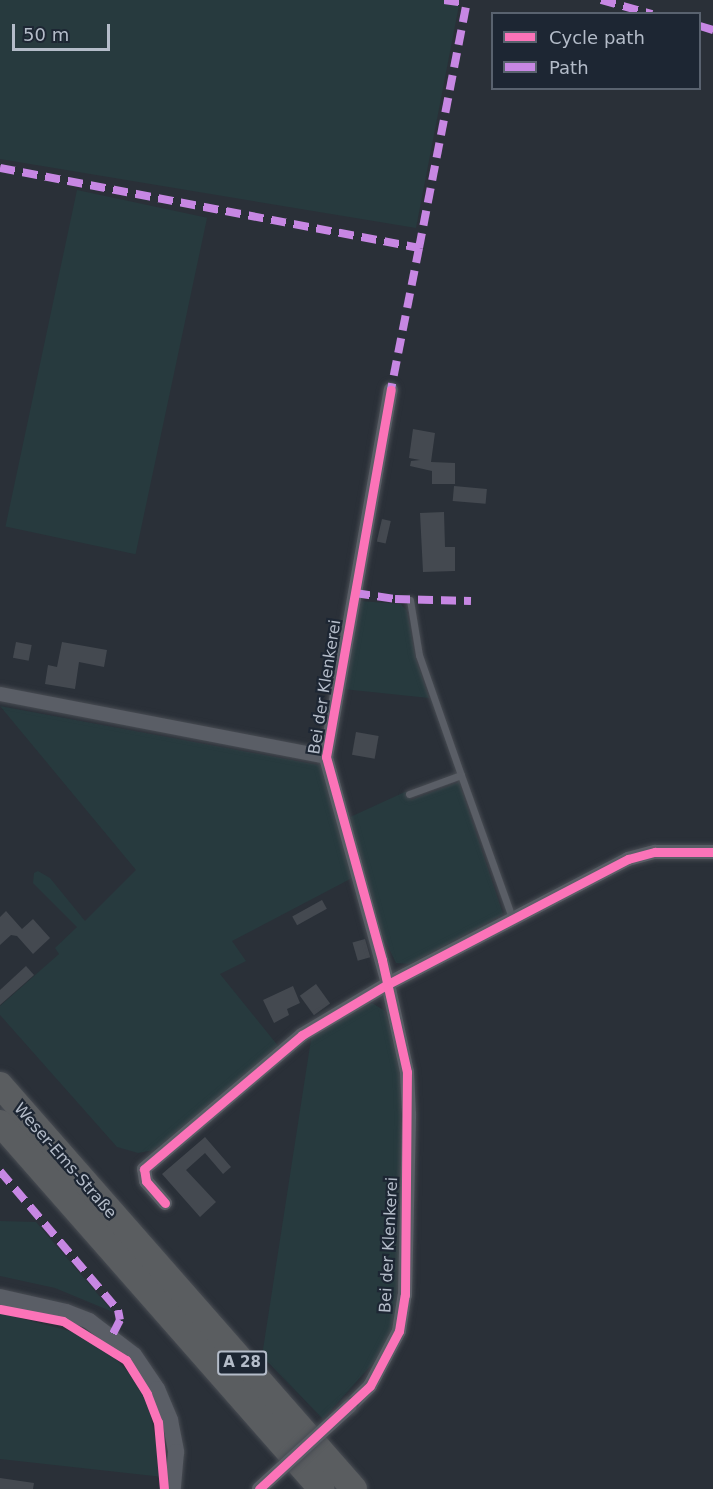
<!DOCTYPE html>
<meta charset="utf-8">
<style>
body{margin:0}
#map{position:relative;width:713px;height:1489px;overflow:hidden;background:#2a3038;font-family:"DejaVu Sans",sans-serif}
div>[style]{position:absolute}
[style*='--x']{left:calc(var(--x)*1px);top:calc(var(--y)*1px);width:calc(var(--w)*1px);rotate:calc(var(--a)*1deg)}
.green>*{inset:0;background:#273a3e;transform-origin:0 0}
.building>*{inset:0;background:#444950;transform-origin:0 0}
.roads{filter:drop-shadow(0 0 2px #484c53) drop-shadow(0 0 2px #484c53)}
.service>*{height:7px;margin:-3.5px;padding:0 3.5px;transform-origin:3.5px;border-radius:3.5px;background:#5a5e66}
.minor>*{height:14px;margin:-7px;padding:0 7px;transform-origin:7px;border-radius:7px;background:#5a5e66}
.tertiary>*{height:16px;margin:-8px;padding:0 8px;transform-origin:8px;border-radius:8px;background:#5a5e66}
.motorway>*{height:26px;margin:-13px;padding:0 13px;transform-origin:13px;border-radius:13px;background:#5a5d60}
.bridges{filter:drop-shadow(0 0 2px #484c53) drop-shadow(0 0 2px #484c53)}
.minor-bridge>*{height:14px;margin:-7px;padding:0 7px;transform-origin:7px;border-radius:7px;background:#5a5e66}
.quiet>*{height:8px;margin-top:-4px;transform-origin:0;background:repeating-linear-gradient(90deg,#c787e3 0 15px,transparent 0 23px)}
.cycleway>*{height:9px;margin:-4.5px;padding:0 4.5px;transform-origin:4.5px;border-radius:4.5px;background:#fb73b8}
span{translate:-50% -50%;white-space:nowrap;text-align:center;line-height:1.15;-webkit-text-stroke:4.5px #1d2633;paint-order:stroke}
.shield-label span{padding:2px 4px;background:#1d2633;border:2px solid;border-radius:4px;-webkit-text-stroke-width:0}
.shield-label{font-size:15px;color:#b4bcc9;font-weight:700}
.street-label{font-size:16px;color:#b4bcc9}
.legend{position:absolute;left:491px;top:12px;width:210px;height:78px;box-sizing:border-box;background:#1d2633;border:2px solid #59626f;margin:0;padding:8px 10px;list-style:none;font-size:18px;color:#b4bcc9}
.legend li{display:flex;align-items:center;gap:12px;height:30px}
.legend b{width:30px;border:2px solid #59626f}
.scale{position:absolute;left:12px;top:24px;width:98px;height:27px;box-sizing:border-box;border:3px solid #b4bcc9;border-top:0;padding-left:8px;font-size:18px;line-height:21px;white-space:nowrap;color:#b4bcc9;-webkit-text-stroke:4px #1d2633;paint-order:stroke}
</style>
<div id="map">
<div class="green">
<div style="clip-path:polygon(0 0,460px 0,416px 228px,0 159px)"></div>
<div style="left:77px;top:190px;width:133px;height:344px;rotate:12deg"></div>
<div style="clip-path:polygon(360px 601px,401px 604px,407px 611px,415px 656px,429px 698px,343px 689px)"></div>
<div style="clip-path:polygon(0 706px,324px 766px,354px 877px,232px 941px,246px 961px,220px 974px,279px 1047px,154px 1150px,138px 1153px,117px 1147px,0 1015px,0 1006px,59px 954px,55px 948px,77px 927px,33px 883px,34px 873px,38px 871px,50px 878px,85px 921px,136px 870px)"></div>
<div style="clip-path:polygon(459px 782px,503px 914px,410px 964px,396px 963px,378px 926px,348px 818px,407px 791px,411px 800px)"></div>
<div style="clip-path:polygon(372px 1003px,385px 1011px,401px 1063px,400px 1283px,395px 1319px,383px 1352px,323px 1419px,262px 1356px,312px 1033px)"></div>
<div style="clip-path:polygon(0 1221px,36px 1222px,113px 1312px,55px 1288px,0 1276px)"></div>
<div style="clip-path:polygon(0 1313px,81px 1334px,113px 1356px,135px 1379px,147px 1398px,163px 1477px,0 1459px)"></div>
</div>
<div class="building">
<div style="clip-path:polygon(413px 429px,435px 433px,431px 462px,455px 463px,455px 484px,432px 484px,432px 471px,410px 466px,411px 461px,420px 460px,409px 458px)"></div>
<div style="left:454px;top:486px;width:33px;height:15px;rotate:5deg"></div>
<div style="clip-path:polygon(444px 512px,445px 547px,455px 547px,455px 571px,423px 572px,420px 513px)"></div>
<div style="left:382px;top:519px;width:9px;height:23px;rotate:13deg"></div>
<div style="left:16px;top:642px;width:16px;height:16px;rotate:11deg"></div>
<div style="clip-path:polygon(62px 642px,107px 650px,104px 667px,79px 662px,75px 689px,45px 684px,48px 665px,57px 667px)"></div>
<div style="left:356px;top:732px;width:23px;height:23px;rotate:10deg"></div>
<div style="left:322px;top:900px;width:10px;height:34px;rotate:61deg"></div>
<div style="clip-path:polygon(6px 911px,22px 929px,33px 919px,50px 938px,33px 954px,17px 936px,11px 935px,0 945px,0 917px)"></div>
<div style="left:365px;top:939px;width:19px;height:13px;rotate:74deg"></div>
<div style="clip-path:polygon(26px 966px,34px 975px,0 1005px,0 990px)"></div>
<div style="left:316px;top:984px;width:24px;height:20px;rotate:54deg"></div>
<div style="clip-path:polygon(293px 986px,300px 1003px,287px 1009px,289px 1015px,274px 1023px,263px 1000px)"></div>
<div style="clip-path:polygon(205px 1137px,231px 1167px,223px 1174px,205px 1153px,186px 1170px,216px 1202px,200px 1217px,162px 1174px)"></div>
<div style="clip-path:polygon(0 1478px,34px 1483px,33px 1489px,0 1489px)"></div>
</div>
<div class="roads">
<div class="service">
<div style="--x:410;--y:600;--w:56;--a:80.7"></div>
<div style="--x:419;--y:655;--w:127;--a:70.7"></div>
<div style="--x:409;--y:794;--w:55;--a:-20.1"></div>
<div style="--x:461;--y:775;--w:154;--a:70.3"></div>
</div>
<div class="minor">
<div style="--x:0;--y:694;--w:332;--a:10.9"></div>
<div style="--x:165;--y:1203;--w:29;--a:-131"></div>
<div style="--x:146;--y:1181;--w:12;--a:-99"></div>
<div style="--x:144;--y:1169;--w:207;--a:-40.3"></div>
<div style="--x:302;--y:1035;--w:100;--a:-30.7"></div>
<div style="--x:388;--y:984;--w:271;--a:-27.5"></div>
<div style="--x:628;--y:859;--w:28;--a:-15"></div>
<div style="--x:655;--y:852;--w:58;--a:0"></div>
<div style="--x:350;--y:1406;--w:28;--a:-45"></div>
<div style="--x:370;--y:1386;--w:62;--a:-62.2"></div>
<div style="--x:399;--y:1331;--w:36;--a:-81"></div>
<div style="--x:405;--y:1295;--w:181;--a:-88.7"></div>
<div style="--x:409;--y:1114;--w:42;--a:-92.7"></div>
<div style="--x:407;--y:1072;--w:90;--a:-102.2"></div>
<div style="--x:388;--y:984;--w:235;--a:-105.3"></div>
<div style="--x:326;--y:757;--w:373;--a:-80"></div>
</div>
<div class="tertiary">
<div style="--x:0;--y:1297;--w:68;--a:12.8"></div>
<div style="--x:66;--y:1312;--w:25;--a:21"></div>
<div style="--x:89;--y:1321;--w:56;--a:37.1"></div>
<div style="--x:134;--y:1355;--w:41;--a:55.9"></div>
<div style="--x:157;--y:1389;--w:34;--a:67"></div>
<div style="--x:170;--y:1420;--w:33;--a:79"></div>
<div style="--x:176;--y:1452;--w:37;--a:95"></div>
</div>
<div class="motorway">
<div style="--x:0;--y:1085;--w:537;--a:48.77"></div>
<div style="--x:0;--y:1123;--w:487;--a:48.7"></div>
</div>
</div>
<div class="bridges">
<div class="minor-bridge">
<div style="--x:259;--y:1489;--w:123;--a:-42.4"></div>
</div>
</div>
<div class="quiet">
<div style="--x:444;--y:0;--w:22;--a:8"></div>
<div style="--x:601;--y:0;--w:53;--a:15.4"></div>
<div style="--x:700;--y:26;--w:14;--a:17"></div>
<div style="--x:0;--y:168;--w:427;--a:10.8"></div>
<div style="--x:419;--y:248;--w:145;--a:101.2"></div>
<div style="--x:419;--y:248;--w:253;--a:-79"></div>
<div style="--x:355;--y:593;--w:40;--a:8.5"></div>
<div style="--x:395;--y:599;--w:76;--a:1.5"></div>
<div style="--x:0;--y:1171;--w:182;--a:49.7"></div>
<div style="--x:118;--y:1310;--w:10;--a:79"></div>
<div style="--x:120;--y:1320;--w:18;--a:117"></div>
</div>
<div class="cycleway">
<div style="--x:165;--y:1203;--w:29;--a:-131"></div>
<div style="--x:146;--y:1181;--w:12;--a:-99"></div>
<div style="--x:144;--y:1169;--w:207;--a:-40.3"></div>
<div style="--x:302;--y:1035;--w:100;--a:-30.7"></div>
<div style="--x:388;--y:984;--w:271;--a:-27.5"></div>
<div style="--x:628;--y:859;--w:28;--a:-15"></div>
<div style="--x:655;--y:852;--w:58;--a:0"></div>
<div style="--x:0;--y:1309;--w:64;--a:10.8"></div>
<div style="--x:63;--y:1321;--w:74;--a:31.8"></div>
<div style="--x:126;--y:1360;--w:40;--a:58"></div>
<div style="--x:147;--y:1394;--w:30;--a:69"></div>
<div style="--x:158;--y:1422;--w:67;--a:84.9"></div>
<div style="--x:259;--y:1489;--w:151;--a:-42.9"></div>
<div style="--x:370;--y:1386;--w:62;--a:-62.2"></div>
<div style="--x:399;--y:1331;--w:36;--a:-81"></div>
<div style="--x:405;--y:1295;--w:223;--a:-89.5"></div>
<div style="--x:407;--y:1072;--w:115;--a:-102.6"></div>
<div style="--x:382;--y:960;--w:211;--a:-105.4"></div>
<div style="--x:326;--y:757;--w:373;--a:-80"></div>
</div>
<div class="shield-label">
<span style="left:242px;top:1363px">A 28</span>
</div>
<div class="street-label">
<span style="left:325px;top:687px;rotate:-81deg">Bei der Klenkerei</span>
<span style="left:65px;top:1161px;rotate:49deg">Weser-Ems-Straße</span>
<span style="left:389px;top:1245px;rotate:-87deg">Bei der Klenkerei</span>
</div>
<ul class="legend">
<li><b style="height:8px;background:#fb73b8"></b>Cycle path</li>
<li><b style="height:8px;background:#c787e3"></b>Path</li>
</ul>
<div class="scale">50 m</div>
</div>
